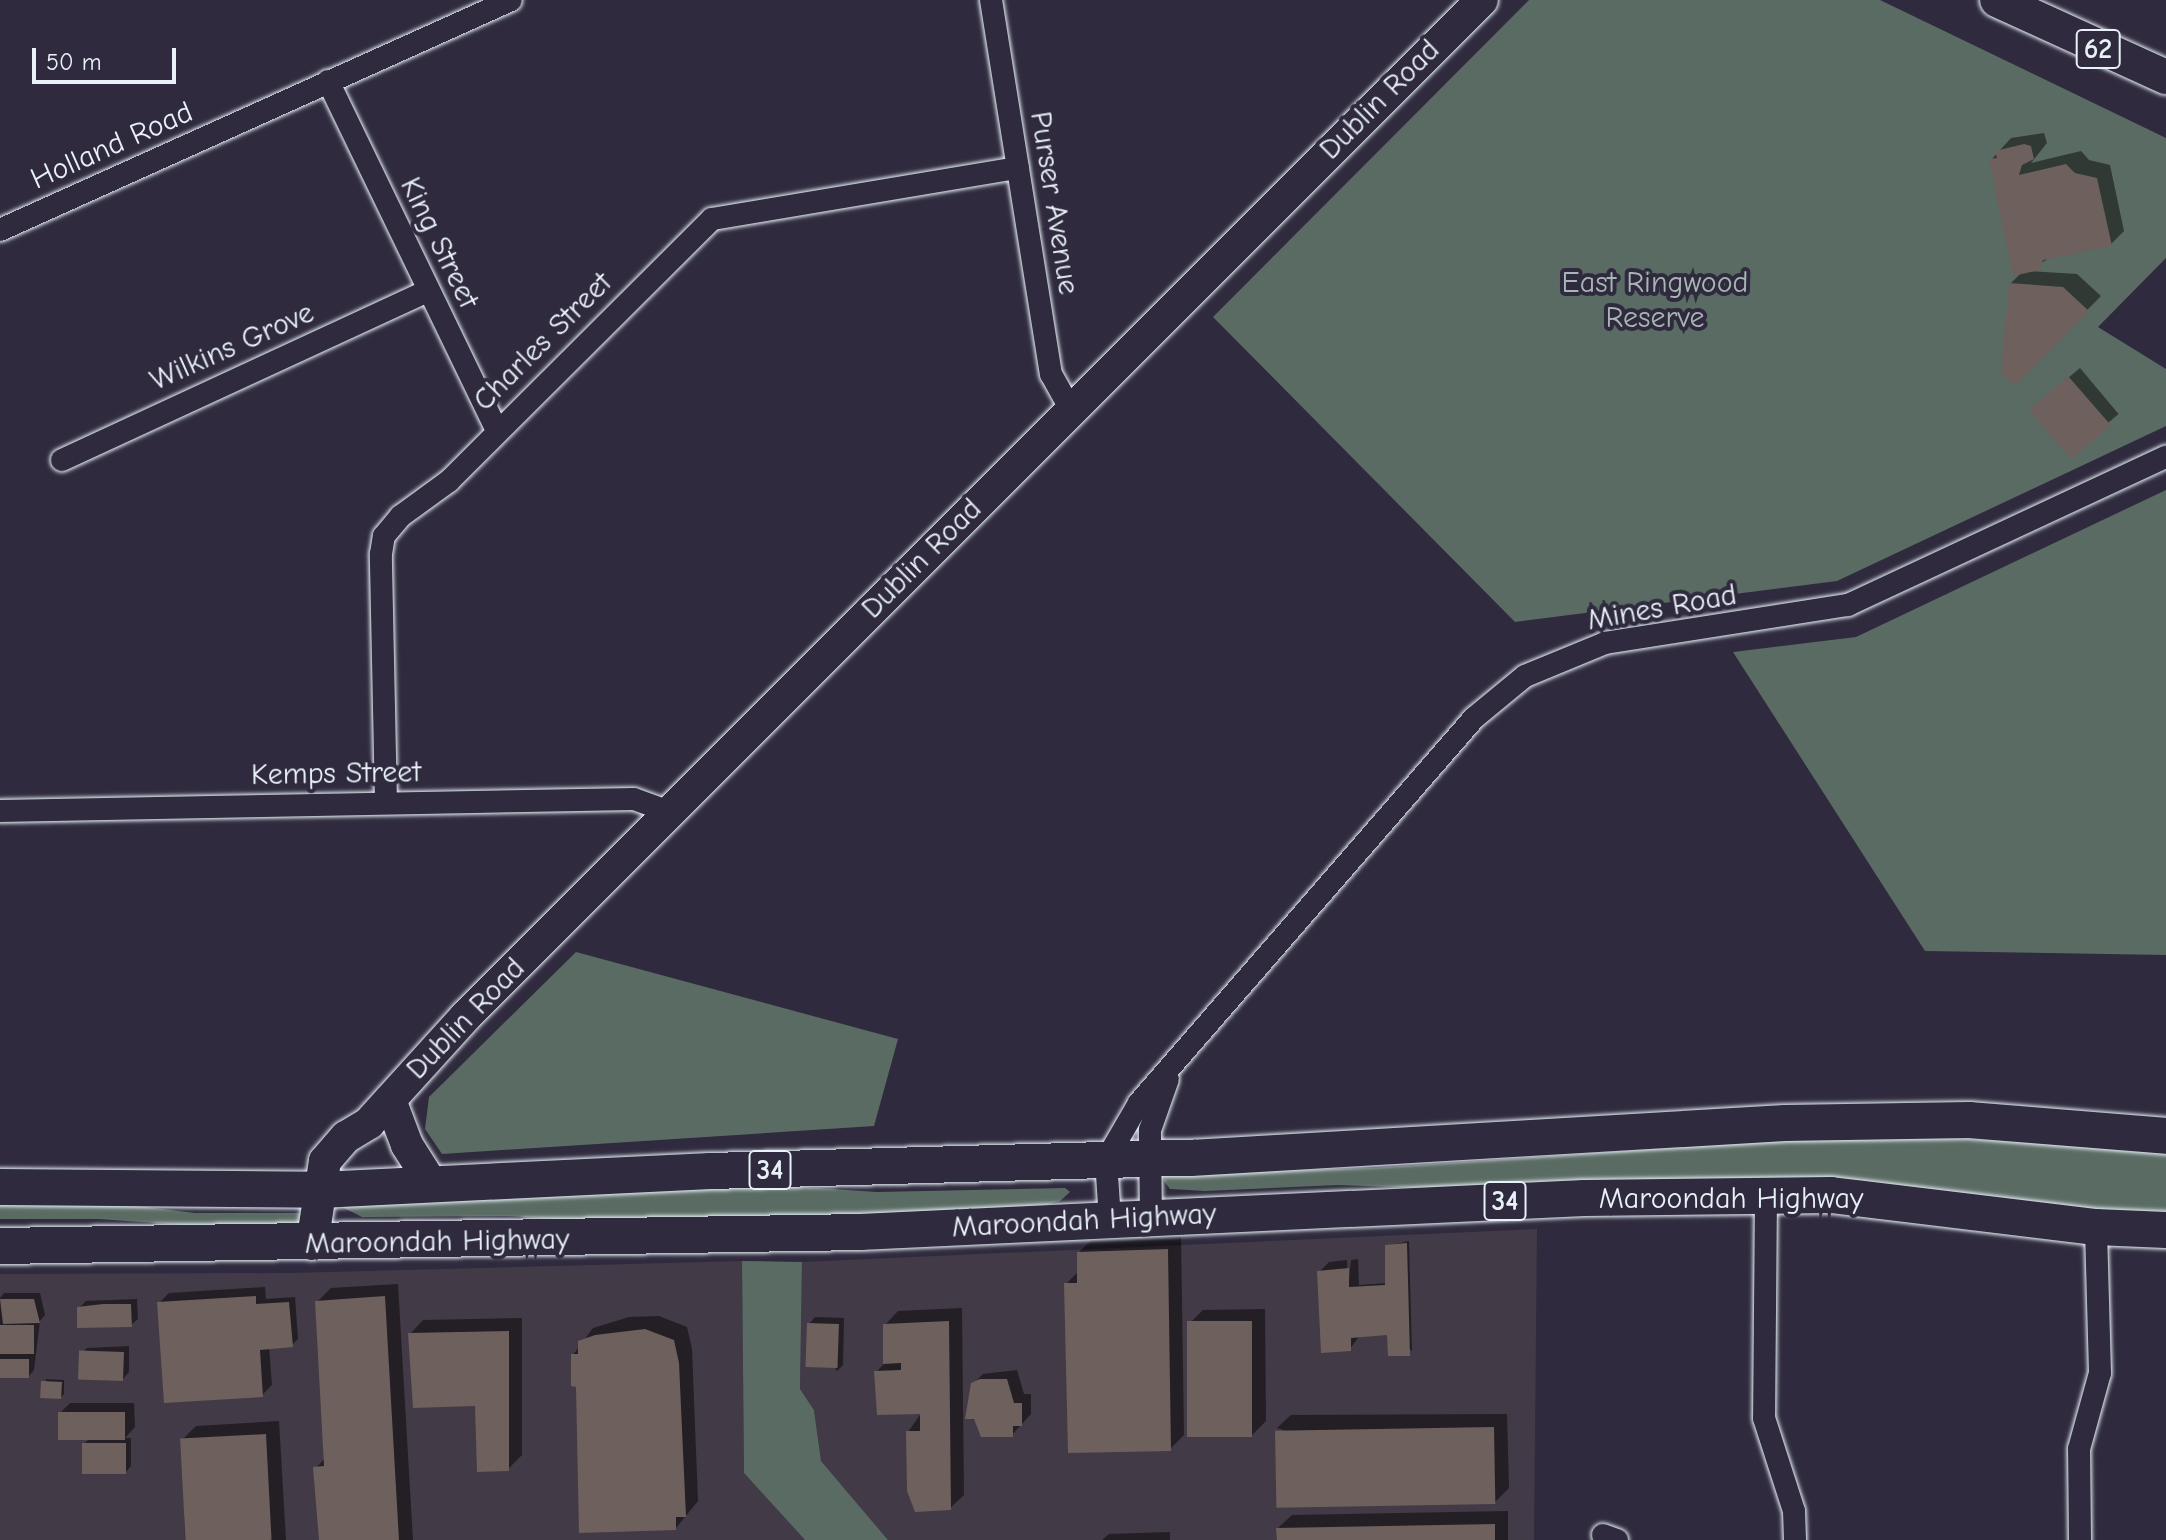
<!DOCTYPE html>
<style>
body{margin:0}
#map{position:relative;width:2166px;height:1540px;overflow:hidden;background:#2f2a3d;font-family:"Comic Neue",sans-serif}
div>[style]{position:absolute}
[style*='--x']{left:calc(var(--x)*1px);top:calc(var(--y)*1px);width:calc(var(--w)*1px);rotate:calc(var(--a)*1deg)}
.built>*{inset:0;background:#423a46}
.green>*{inset:0;background:#5a6b63}
.shadow>*{inset:0;background:#0007;transform-origin:0 0}
.building>*{inset:0;background:#6e605c;transform-origin:0 0}
.roads{filter:drop-shadow(0 0 2px #e8f1f8) drop-shadow(0 0 2px #e8f1f8)}
.minor>*{height:22px;margin:-11px;padding:0 11px;transform-origin:11px;border-radius:11px;background:#2f2a3d}
.secondary>*{height:32px;margin:-16px;padding:0 16px;transform-origin:16px;border-radius:16px;background:#2f2a3d}
.primary>*{height:34px;margin:-17px;padding:0 17px;transform-origin:17px;border-radius:17px;background:#2f2a3d}
.trunk>*{height:36px;margin:-18px;padding:0 18px;transform-origin:18px;border-radius:18px;background:#2f2a3d}
span{translate:-50% -50%;white-space:nowrap;text-align:center;line-height:1.15;-webkit-text-stroke:8px #2f2a3d;paint-order:stroke}
.shield-label span{padding:2px 6px;background:#2f2a3d;border:2px solid;border-radius:6px;-webkit-text-stroke-width:0}
.shield-label{font-size:28px;color:#e8f1f8;font-weight:700}
.street-label{font-size:30px;color:#e8f1f8}
.park-label{font-size:30px;color:#a8b5b5}
.scale{position:absolute;left:32px;top:48px;width:144px;height:36px;box-sizing:border-box;border:4px solid #e8f1f8;border-top:0;padding-left:10px;font-size:24px;line-height:28px;white-space:nowrap;color:#e8f1f8;-webkit-text-stroke:6px #2f2a3d;paint-order:stroke}
</style>
<div id="map">
<div class="built">
<div style="clip-path:polygon(1537px 1229px,1534px 1540px,888px 1540px,821px 1461px,814px 1410px,800px 1389px,802px 1262px)"></div>
<div style="clip-path:polygon(742px 1261px,744px 1473px,805px 1540px,0 1540px,0 1274px,291px 1273px)"></div>
</div>
<div class="green">
<div style="clip-path:polygon(1529px 0,1880px 0,2166px 138px,2166px 258px,2098px 327px,2166px 369px,2166px 426px,1837px 581px,1515px 622px,1213px 317px)"></div>
<div style="clip-path:polygon(2166px 490px,2166px 955px,1925px 951px,1733px 652px,1856px 637px)"></div>
<div style="clip-path:polygon(576px 952px,898px 1039px,874px 1126px,442px 1154px,425px 1129px,429px 1097px)"></div>
<div style="clip-path:polygon(1816px 1138px,1968px 1139px,2166px 1151px,2166px 1213px,1338px 1185px,1205px 1191px,1170px 1189px,1164px 1181px,1166px 1174px,1373px 1168px)"></div>
<div style="clip-path:polygon(786px 1186px,877px 1192px,1065px 1188px,1070px 1192px,1060px 1201px,1032px 1208px,637px 1224px,506px 1216px,362px 1217px,340px 1206px,340px 1202px)"></div>
<div style="clip-path:polygon(0 1201px,120px 1204px,195px 1213px,303px 1213px,302px 1220px,286px 1227px,244px 1229px,98px 1219px,0 1219px)"></div>
<div style="clip-path:polygon(742px 1261px,802px 1262px,800px 1389px,814px 1410px,821px 1461px,888px 1540px,805px 1540px,744px 1473px)"></div>
</div>
<div class="shadow">
<div style="clip-path:polygon(2044px 133px,2047px 143px,2031px 163px,2081px 151px,2089px 160px,2110px 165px,2124px 231px,2111px 244px,2050px 257px,2030px 271px,2077px 274px,2101px 296px,2015px 383px,2010px 284px,2023px 271px,1991px 160px,2011px 138px)"></div>
<div style="left:2080px;top:368px;width:60px;height:65px;rotate:50deg"></div>
<div style="clip-path:polygon(1181px 1236px,1184px 1435px,1170px 1449px,1066px 1284px,1079px 1271px,1079px 1252px,1093px 1239px)"></div>
<div style="clip-path:polygon(1409px 1241px,1412px 1351px,1389px 1333px,1360px 1335px,1350px 1349px,1319px 1272px,1329px 1262px,1347px 1260px,1348px 1292px,1351px 1260px,1358px 1259px,1359px 1285px,1387px 1283px,1387px 1246px)"></div>
<div style="clip-path:polygon(398px 1284px,413px 1540px,321px 1540px,316px 1468px,326px 1457px,317px 1302px,331px 1288px)"></div>
<div style="clip-path:polygon(265px 1287px,266px 1299px,295px 1297px,298px 1339px,292px 1345px,269px 1347px,272px 1385px,262px 1395px,159px 1303px,169px 1293px)"></div>
<div style="clip-path:polygon(4px 1293px,40px 1293px,45px 1315px,40px 1321px,34px 1370px,28px 1377px,0 1376px,0 1298px)"></div>
<div style="clip-path:polygon(137px 1299px,138px 1319px,131px 1325px,79px 1308px,86px 1301px)"></div>
<div style="clip-path:polygon(962px 1308px,964px 1495px,950px 1508px,908px 1432px,922px 1412px,876px 1372px,885px 1363px,885px 1325px,898px 1311px)"></div>
<div style="clip-path:polygon(1265px 1309px,1266px 1421px,1252px 1435px,1189px 1324px,1203px 1310px)"></div>
<div style="clip-path:polygon(659px 1316px,687px 1327px,692px 1349px,698px 1501px,676px 1528px,578px 1385px,573px 1355px,593px 1328px,629px 1317px)"></div>
<div style="clip-path:polygon(815px 1317px,844px 1318px,843px 1365px,837px 1371px,809px 1324px)"></div>
<div style="clip-path:polygon(522px 1318px,522px 1455px,508px 1469px,477px 1404px,410px 1334px,423px 1320px)"></div>
<div style="clip-path:polygon(129px 1346px,129px 1372px,123px 1379px,81px 1354px,87px 1348px)"></div>
<div style="clip-path:polygon(1017px 1370px,1024px 1394px,1031px 1394px,1031px 1414px,1012px 1435px,967px 1417px,973px 1384px,983px 1374px)"></div>
<div style="clip-path:polygon(45px 1379px,64px 1380px,64px 1394px,61px 1397px)"></div>
<div style="clip-path:polygon(70px 1403px,134px 1403px,135px 1427px,125px 1438px,131px 1438px,131px 1466px,125px 1473px,84px 1444px,91px 1437px,60px 1413px)"></div>
<div style="clip-path:polygon(1507px 1414px,1509px 1488px,1495px 1502px,1277px 1428px,1291px 1415px)"></div>
<div style="clip-path:polygon(279px 1421px,286px 1540px,185px 1540px,182px 1440px,196px 1426px)"></div>
<div style="clip-path:polygon(1508px 1511px,1508px 1540px,1279px 1540px,1278px 1528px,1292px 1515px)"></div>
<div style="clip-path:polygon(1170px 1532px,1170px 1540px,1102px 1540px,1109px 1534px)"></div>
</div>
<div class="building">
<div style="clip-path:polygon(2024px 144px,2031px 146px,2034px 159px,2022px 165px,2019px 175px,2066px 164px,2075px 173px,2097px 178px,2112px 246px,2043px 260px,2040px 270px,2013px 276px,1989px 159px,1997px 158px,1995px 151px)"></div>
<div style="clip-path:polygon(2009px 283px,2063px 287px,2089px 311px,2015px 386px,2001px 373px)"></div>
<div style="left:2068px;top:376px;width:65px;height:52px;rotate:49deg"></div>
<div style="clip-path:polygon(1407px 1243px,1410px 1356px,1388px 1356px,1387px 1335px,1351px 1338px,1351px 1351px,1321px 1353px,1317px 1271px,1349px 1268px,1349px 1287px,1385px 1285px,1385px 1245px)"></div>
<div style="clip-path:polygon(1168px 1249px,1171px 1451px,1068px 1453px,1064px 1283px,1077px 1283px,1077px 1252px)"></div>
<div style="clip-path:polygon(256px 1296px,256px 1304px,289px 1302px,293px 1347px,260px 1350px,263px 1397px,164px 1403px,157px 1302px)"></div>
<div style="clip-path:polygon(385px 1296px,399px 1540px,319px 1540px,313px 1467px,324px 1466px,315px 1301px)"></div>
<div style="clip-path:polygon(0 1299px,34px 1299px,40px 1323px,3px 1324px)"></div>
<div style="clip-path:polygon(103px 1304px,131px 1304px,132px 1327px,77px 1328px,77px 1307px)"></div>
<div style="clip-path:polygon(949px 1321px,951px 1510px,915px 1512px,907px 1491px,906px 1431px,920px 1431px,920px 1414px,877px 1415px,874px 1371px,901px 1370px,901px 1363px,883px 1364px,883px 1324px)"></div>
<div style="left:1252px;top:1321px;width:116px;height:65px;rotate:90deg"></div>
<div style="left:807px;top:1323px;width:32px;height:44px;rotate:2deg"></div>
<div style="left:34px;top:1325px;width:29px;height:34px;rotate:90deg"></div>
<div style="clip-path:polygon(645px 1329px,674px 1340px,679px 1363px,686px 1517px,676px 1517px,676px 1530px,579px 1533px,576px 1387px,571px 1386px,571px 1354px,578px 1354px,578px 1341px,595px 1335px)"></div>
<div style="clip-path:polygon(509px 1331px,509px 1471px,477px 1472px,475px 1406px,413px 1408px,408px 1333px)"></div>
<div style="left:124px;top:1352px;width:29px;height:45px;rotate:92deg"></div>
<div style="left:0;top:1359px;width:29px;height:19px"></div>
<div style="clip-path:polygon(980px 1379px,1007px 1379px,1014px 1403px,1022px 1403px,1022px 1426px,1013px 1426px,1013px 1437px,981px 1437px,974px 1419px,965px 1419px,971px 1383px)"></div>
<div style="left:41px;top:1381px;width:21px;height:17px;rotate:3deg"></div>
<div style="left:58px;top:1412px;width:67px;height:28px"></div>
<div style="left:1494px;top:1427px;width:77px;height:219px;rotate:89deg"></div>
<div style="left:266px;top:1434px;width:106px;height:86px;rotate:87deg"></div>
<div style="left:82px;top:1443px;width:44px;height:31px"></div>
<div style="clip-path:polygon(1495px 1524px,1495px 1540px,1277px 1540px,1276px 1528px)"></div>
</div>
<div class="roads">
<div class="minor">
<div style="--x:991;--y:0;--w:379;--a:80.9"></div>
<div style="--x:1051;--y:374;--w:41;--a:60.9"></div>
<div style="--x:328;--y:81;--w:388;--a:64.2"></div>
<div style="--x:0;--y:230;--w:560;--a:-24.23"></div>
<div style="--x:62;--y:460;--w:403;--a:-24.8"></div>
<div style="--x:386;--y:803;--w:249;--a:-91.2"></div>
<div style="--x:381;--y:554;--w:18;--a:-81"></div>
<div style="--x:384;--y:536;--w:26;--a:-50"></div>
<div style="--x:401;--y:516;--w:59;--a:-36.1"></div>
<div style="--x:449;--y:481;--w:371;--a:-44.9"></div>
<div style="--x:712;--y:219;--w:310;--a:-9.5"></div>
<div style="--x:0;--y:811;--w:634;--a:-1.08"></div>
<div style="--x:634;--y:799;--w:38;--a:20"></div>
<div style="--x:1766;--y:1195;--w:223;--a:90.5"></div>
<div style="--x:1764;--y:1418;--w:98;--a:72.1"></div>
<div style="--x:1794;--y:1511;--w:29;--a:88"></div>
<div style="--x:1151;--y:1218;--w:88;--a:-90.7"></div>
<div style="--x:1150;--y:1130;--w:54;--a:-70.6"></div>
<div style="--x:1110;--y:1220;--w:60;--a:-93.8"></div>
<div style="--x:1106;--y:1160;--w:66;--a:-59.9"></div>
<div style="--x:1139;--y:1103;--w:510;--a:-48.97"></div>
<div style="--x:1474;--y:718;--w:66;--a:-39.5"></div>
<div style="--x:1525;--y:676;--w:87;--a:-22.4"></div>
<div style="--x:1605;--y:643;--w:246;--a:-8.9"></div>
<div style="--x:1848;--y:605;--w:351;--a:-25"></div>
<div style="--x:1603;--y:1535;--w:15;--a:20"></div>
<div style="--x:2080;--y:1540;--w:91;--a:-90.6"></div>
<div style="--x:2079;--y:1449;--w:79;--a:-74.6"></div>
<div style="--x:2100;--y:1373;--w:146;--a:-91.6"></div>
</div>
<div class="secondary">
<div style="--x:390;--y:1100;--w:48;--a:69.3"></div>
<div style="--x:407;--y:1145;--w:45;--a:57.7"></div>
<div style="--x:312;--y:1244;--w:84;--a:-81.1"></div>
<div style="--x:325;--y:1161;--w:32;--a:-49"></div>
<div style="--x:346;--y:1137;--w:27;--a:-31"></div>
<div style="--x:369;--y:1123;--w:143;--a:-47.8"></div>
<div style="--x:465;--y:1017;--w:1438;--a:-45"></div>
</div>
<div class="primary">
<div style="--x:1997;--y:0;--w:186;--a:24.5"></div>
</div>
<div class="trunk">
<div style="--x:0;--y:1187;--w:320;--a:0.5"></div>
<div style="--x:320;--y:1190;--w:391;--a:-2.8"></div>
<div style="--x:711;--y:1171;--w:480;--a:-1.6"></div>
<div style="--x:1191;--y:1158;--w:595;--a:-3.37"></div>
<div style="--x:1785;--y:1123;--w:184;--a:-0.9"></div>
<div style="--x:1969;--y:1120;--w:198;--a:4.6"></div>
<div style="--x:0;--y:1246;--w:860;--a:-0.93"></div>
<div style="--x:860;--y:1232;--w:725;--a:-2.69"></div>
<div style="--x:1584;--y:1198;--w:247;--a:-0.7"></div>
<div style="--x:1831;--y:1195;--w:267;--a:6.9"></div>
<div style="--x:2096;--y:1227;--w:70;--a:2.5"></div>
</div>
</div>
<div class="shield-label">
<span style="left:2098px;top:49px">62</span>
<span style="left:770px;top:1170px">34</span>
<span style="left:1505px;top:1201px">34</span>
</div>
<div class="street-label">
<span style="left:1380px;top:100px;rotate:-45deg">Dublin Road</span>
<span style="left:112px;top:146px;rotate:-24deg">Holland Road</span>
<span style="left:1054px;top:203px;rotate:81deg">Purser Avenue</span>
<span style="left:439px;top:243px;rotate:64deg">King Street</span>
<span style="left:543px;top:342px;rotate:-45deg">Charles Street</span>
<span style="left:232px;top:347px;rotate:-24deg">Wilkins Grove</span>
<span style="left:922px;top:559px;rotate:-45deg">Dublin Road</span>
<span style="left:1662px;top:608px;rotate:-10deg">Mines Road</span>
<span style="left:336px;top:774px;rotate:-1deg">Kemps Street</span>
<span style="left:466px;top:1019px;rotate:-46deg">Dublin Road</span>
<span style="left:1731px;top:1199px">Maroondah Highway</span>
<span style="left:1084px;top:1221px;rotate:-3deg">Maroondah Highway</span>
<span style="left:437px;top:1242px;rotate:-1deg">Maroondah Highway</span>
</div>
<div class="park-label">
<span style="left:1655px;top:300px">East Ringwood<br>Reserve</span>
</div>
<div class="scale">50 m</div>
</div>
